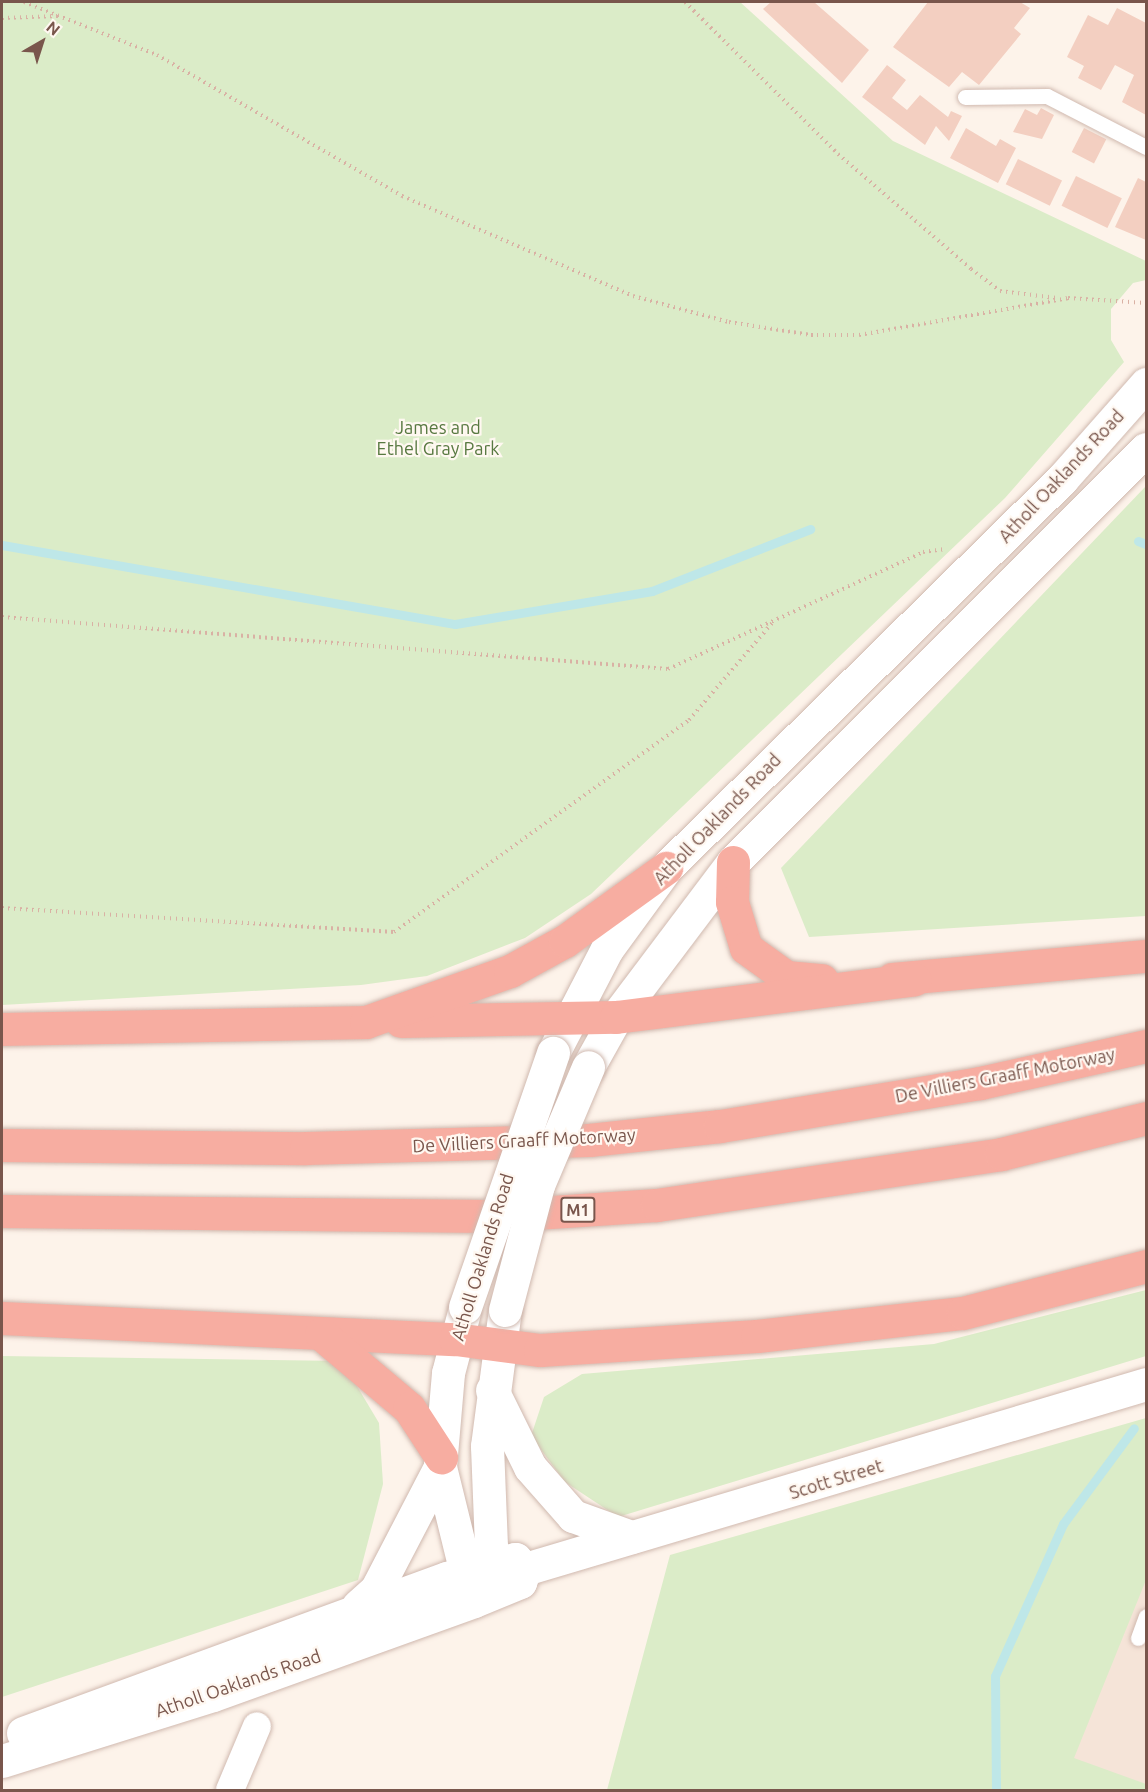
<!DOCTYPE html>
<style>
body{margin:0}
#map{position:relative;width:1148px;height:1792px;overflow:hidden;background:#fdf3ea;font-family:Ubuntu,sans-serif}
div>[style]{position:absolute}
[style*='--x']{left:calc(var(--x)*1px);top:calc(var(--y)*1px);width:calc(var(--w)*1px);rotate:calc(var(--a)*1deg)}
.residential>*{inset:0;background:#f5e4d8}
.green>*{inset:0;background:#dbecc8}
.stream>*{height:9px;margin:-4.5px;padding:0 4.5px;transform-origin:4.5px;border-radius:4.5px;background:#bee7e8}
.building>*{inset:0;background:#f3cfc1;transform-origin:0 0}
.path>*{height:4px;margin-top:-2px;transform-origin:0;background:repeating-linear-gradient(90deg,#d9b1a4 0 1.5px,transparent 0 6px)}
.roads{filter:drop-shadow(0 0 2px #d0b9af) drop-shadow(0 0 2px #d0b9af)}
.service>*{height:15px;margin:-7.5px;padding:0 7.5px;transform-origin:7.5px;border-radius:7.5px;background:#fff}
.minor>*{height:28px;margin:-14px;padding:0 14px;transform-origin:14px;border-radius:14px;background:#fff}
.tertiary>*{height:33px;margin:-16.5px;padding:0 16.5px;transform-origin:16.5px;border-radius:16.5px;background:#fff}
.motorway>*{height:33px;margin:-16.5px;padding:0 16.5px;transform-origin:16.5px;border-radius:16.5px;background:#f7ada1}
.bridges{filter:drop-shadow(0 0 2px #d0b9af) drop-shadow(0 0 2px #d0b9af)}
.tertiary-bridge>*{height:33px;margin:-16.5px;padding:0 16.5px;transform-origin:16.5px;border-radius:16.5px;background:#fff}
span{translate:-50% -50%;white-space:nowrap;text-align:center;line-height:1.15;-webkit-text-stroke:4.5px #fff8f1;paint-order:stroke}
.shield-label span{padding:2px 4px;background:#fff8f1;border:2px solid;border-radius:4px;-webkit-text-stroke-width:0}
.shield-label{font-size:16px;color:#79564c;font-weight:700}
.park-label{font-size:18px;color:#587941}
.street-label{font-size:18px;color:#79564c}
.frame{position:absolute;inset:0;border:3px solid #79564c;pointer-events:none}
.north{position:absolute;left:12px;top:12px;width:60px;height:60px;-webkit-text-stroke:4px #fff8f1;paint-order:stroke;rotate:39deg;font-size:16px;font-weight:700;line-height:24px;text-align:center;color:#79564c}
.north::after{content:'';display:block;margin:auto;width:21px;height:27px;background:#79564c;clip-path:polygon(50% 0,100% 100%,50% 72%,0 100%)}
</style>
<div id="map">
<div class="residential">
<div style="clip-path:polygon(1146px 1524px,1146px 1790px,1063px 1790px)"></div>
</div>
<div class="green">
<div style="clip-path:polygon(2px 2px,740px 2px,893px 141px,1146px 261px,1146px 280px,1133px 283px,1111px 309px,1111px 340px,1124px 362px,1005px 498px,591px 894px,525px 938px,427px 976px,361px 985px,2px 1005px)"></div>
<div style="clip-path:polygon(1146px 486px,1146px 916px,809px 937px,781px 868px)"></div>
<div style="clip-path:polygon(1146px 1290px,1146px 1356px,618px 1517px,565px 1482px,531px 1436px,544px 1397px,582px 1374px,934px 1344px)"></div>
<div style="clip-path:polygon(2px 1356px,342px 1361px,379px 1423px,383px 1484px,358px 1580px,2px 1697px)"></div>
<div style="clip-path:polygon(1146px 1418px,1146px 1580px,1074px 1758px,1146px 1784px,1146px 1790px,607px 1790px,670px 1555px)"></div>
</div>
<div class="stream">
<div style="--x:1138;--y:541;--w:9;--a:21"></div>
<div style="--x:2;--y:545;--w:460;--a:9.9"></div>
<div style="--x:455;--y:624;--w:200;--a:-9.5"></div>
<div style="--x:652;--y:591;--w:170;--a:-21.4"></div>
<div style="--x:996;--y:1790;--w:114;--a:-90.5"></div>
<div style="--x:995;--y:1676;--w:167;--a:-65.9"></div>
<div style="--x:1063;--y:1524;--w:119;--a:-53.5"></div>
</div>
<div class="building">
<div style="clip-path:polygon(771px 2px,814px 2px,869px 50px,842px 83px,763px 9px)"></div>
<div style="clip-path:polygon(928px 2px,1020px 2px,1030px 8px,1014px 28px,1021px 34px,979px 85px,962px 72px,949px 87px,893px 47px)"></div>
<div style="clip-path:polygon(1117px 8px,1146px 23px,1146px 115px,1122px 102px,1134px 75px,1115px 65px,1101px 90px,1078px 78px,1084px 66px,1067px 57px,1088px 15px,1108px 25px)"></div>
<div style="clip-path:polygon(887px 65px,906px 80px,892px 98px,907px 110px,920px 95px,948px 117px,951px 111px,962px 116px,949px 141px,936px 126px,925px 145px,862px 97px)"></div>
<div style="clip-path:polygon(1041px 108px,1054px 115px,1042px 139px,1013px 132px,1025px 109px,1037px 115px)"></div>
<div style="clip-path:polygon(966px 128px,996px 146px,1000px 139px,1016px 148px,998px 183px,950px 158px)"></div>
<div style="left:1084px;top:128px;width:25px;height:27px;rotate:27deg"></div>
<div style="left:1018px;top:159px;width:49px;height:28px;rotate:26deg"></div>
<div style="left:1076px;top:176px;width:51px;height:33px;rotate:26deg"></div>
<div style="clip-path:polygon(1138px 178px,1146px 182px,1146px 240px,1115px 227px)"></div>
</div>
<div class="path">
<div style="--x:24;--y:2;--w:143;--a:21.7"></div>
<div style="--x:157;--y:55;--w:283;--a:29.9"></div>
<div style="--x:402;--y:196;--w:252;--a:23.4"></div>
<div style="--x:633;--y:296;--w:99;--a:15.2"></div>
<div style="--x:729;--y:322;--w:83;--a:9"></div>
<div style="--x:811;--y:335;--w:48;--a:0"></div>
<div style="--x:859;--y:335;--w:212;--a:-10"></div>
<div style="--x:1068;--y:298;--w:78;--a:3.7"></div>
<div style="--x:685;--y:2;--w:216;--a:44.8"></div>
<div style="--x:838;--y:154;--w:176;--a:40.8"></div>
<div style="--x:971;--y:269;--w:36;--a:37"></div>
<div style="--x:1000;--y:291;--w:58;--a:6.9"></div>
<div style="--x:2;--y:18;--w:56;--a:-2"></div>
<div style="--x:2;--y:617;--w:668;--a:4.46"></div>
<div style="--x:668;--y:669;--w:281;--a:-24.6"></div>
<div style="--x:923;--y:552;--w:22;--a:-8"></div>
<div style="--x:2;--y:908;--w:393;--a:3.5"></div>
<div style="--x:394;--y:932;--w:363;--a:-35.7"></div>
<div style="--x:689;--y:720;--w:130;--a:-49.4"></div>
</div>
<div class="roads">
<div class="service">
<div style="--x:965;--y:97;--w:82;--a:-0.7"></div>
<div style="--x:1047;--y:96;--w:111;--a:27.3"></div>
<div style="--x:1138;--y:1638;--w:23;--a:-70"></div>
</div>
<div class="minor">
<div style="--x:230;--y:1790;--w:69;--a:-67.1"></div>
</div>
<div class="tertiary">
<div style="--x:553;--y:1053;--w:117;--a:-62.6"></div>
<div style="--x:607;--y:949;--w:100;--a:-53.9"></div>
<div style="--x:666;--y:868;--w:555;--a:-44.49"></div>
<div style="--x:1062;--y:479;--w:127;--a:-48.5"></div>
<div style="--x:588;--y:1067;--w:57;--a:-60.8"></div>
<div style="--x:616;--y:1017;--w:194;--a:-53"></div>
<div style="--x:733;--y:862;--w:584;--a:-45"></div>
<div style="--x:464;--y:1312;--w:63;--a:104.7"></div>
<div style="--x:448;--y:1373;--w:94;--a:94.9"></div>
<div style="--x:440;--y:1467;--w:130;--a:76.2"></div>
<div style="--x:492;--y:1390;--w:86;--a:63.7"></div>
<div style="--x:530;--y:1467;--w:65;--a:48.7"></div>
<div style="--x:573;--y:1516;--w:62;--a:19.9"></div>
<div style="--x:525;--y:1569;--w:648;--a:-16.59"></div>
<div style="--x:501;--y:1584;--w:39;--a:-105"></div>
<div style="--x:491;--y:1546;--w:100;--a:-92.3"></div>
<div style="--x:487;--y:1446;--w:137;--a:-82.5"></div>
<div style="--x:358;--y:1606;--w:24;--a:-42"></div>
<div style="--x:376;--y:1590;--w:139;--a:-62.5"></div>
<div style="--x:23;--y:1733;--w:451;--a:-20.1"></div>
<div style="--x:447;--y:1578;--w:71;--a:-15.6"></div>
<div style="--x:515;--y:1559;--w:14;--a:45"></div>
<div style="--x:2;--y:1761;--w:221;--a:-17.4"></div>
<div style="--x:213;--y:1695;--w:277;--a:-19.8"></div>
<div style="--x:474;--y:1601;--w:50;--a:-22.4"></div>
<div style="--x:520;--y:1582;--w:14;--a:-69"></div>
</div>
<div class="motorway">
<div style="--x:733;--y:862;--w:40;--a:91.4"></div>
<div style="--x:732;--y:902;--w:48;--a:73.1"></div>
<div style="--x:746;--y:948;--w:49;--a:35.9"></div>
<div style="--x:786;--y:977;--w:36;--a:5"></div>
<div style="--x:892;--y:979;--w:255;--a:-5.2"></div>
<div style="--x:401;--y:1021;--w:215;--a:-1.1"></div>
<div style="--x:616;--y:1017;--w:301;--a:-7.2"></div>
<div style="--x:2;--y:1029;--w:364;--a:-1.1"></div>
<div style="--x:366;--y:1022;--w:153;--a:-19.5"></div>
<div style="--x:510;--y:971;--w:63;--a:-28.6"></div>
<div style="--x:565;--y:941;--w:125;--a:-35.9"></div>
<div style="--x:2;--y:1145;--w:304;--a:0.6"></div>
<div style="--x:306;--y:1148;--w:283;--a:-1.6"></div>
<div style="--x:589;--y:1140;--w:132;--a:-6.1"></div>
<div style="--x:720;--y:1126;--w:264;--a:-9.4"></div>
<div style="--x:980;--y:1083;--w:170;--a:-12.6"></div>
<div style="--x:2;--y:1211;--w:489;--a:0.6"></div>
<div style="--x:491;--y:1216;--w:166;--a:-3.8"></div>
<div style="--x:657;--y:1205;--w:348;--a:-8.4"></div>
<div style="--x:1001;--y:1154;--w:149;--a:-13.9"></div>
<div style="--x:2;--y:1318;--w:453;--a:2.7"></div>
<div style="--x:455;--y:1339;--w:86;--a:7.4"></div>
<div style="--x:540;--y:1350;--w:217;--a:-3.7"></div>
<div style="--x:757;--y:1336;--w:207;--a:-6.4"></div>
<div style="--x:963;--y:1313;--w:189;--a:-14.4"></div>
<div style="--x:321;--y:1334;--w:115;--a:40.1"></div>
<div style="--x:409;--y:1408;--w:59;--a:56.9"></div>
</div>
</div>
<div class="bridges">
<div class="tertiary-bridge">
<div style="--x:465;--y:1307;--w:269;--a:-70.9"></div>
<div style="--x:505;--y:1310;--w:129;--a:-75.2"></div>
<div style="--x:538;--y:1185;--w:128;--a:-67"></div>
</div>
</div>
<div class="shield-label">
<span style="left:578px;top:1210px">M1</span>
</div>
<div class="park-label">
<span style="left:438px;top:438px">James and<br>Ethel Gray Park</span>
</div>
<div class="street-label">
<span style="left:1061px;top:476px;rotate:-47deg">Atholl Oaklands Road</span>
<span style="left:717px;top:819px;rotate:-46deg">Atholl Oaklands Road</span>
<span style="left:1005px;top:1075px;rotate:-11deg">De Villiers Graaff Motorway</span>
<span style="left:524px;top:1140px;rotate:-3deg">De Villiers Graaff Motorway</span>
<span style="left:482px;top:1257px;rotate:-73deg">Atholl Oaklands Road</span>
<span style="left:836px;top:1479px;rotate:-17deg">Scott Street</span>
<span style="left:238px;top:1683px;rotate:-19deg">Atholl Oaklands Road</span>
</div>
<div class="frame"></div>
<div class="north">N</div>
</div>
